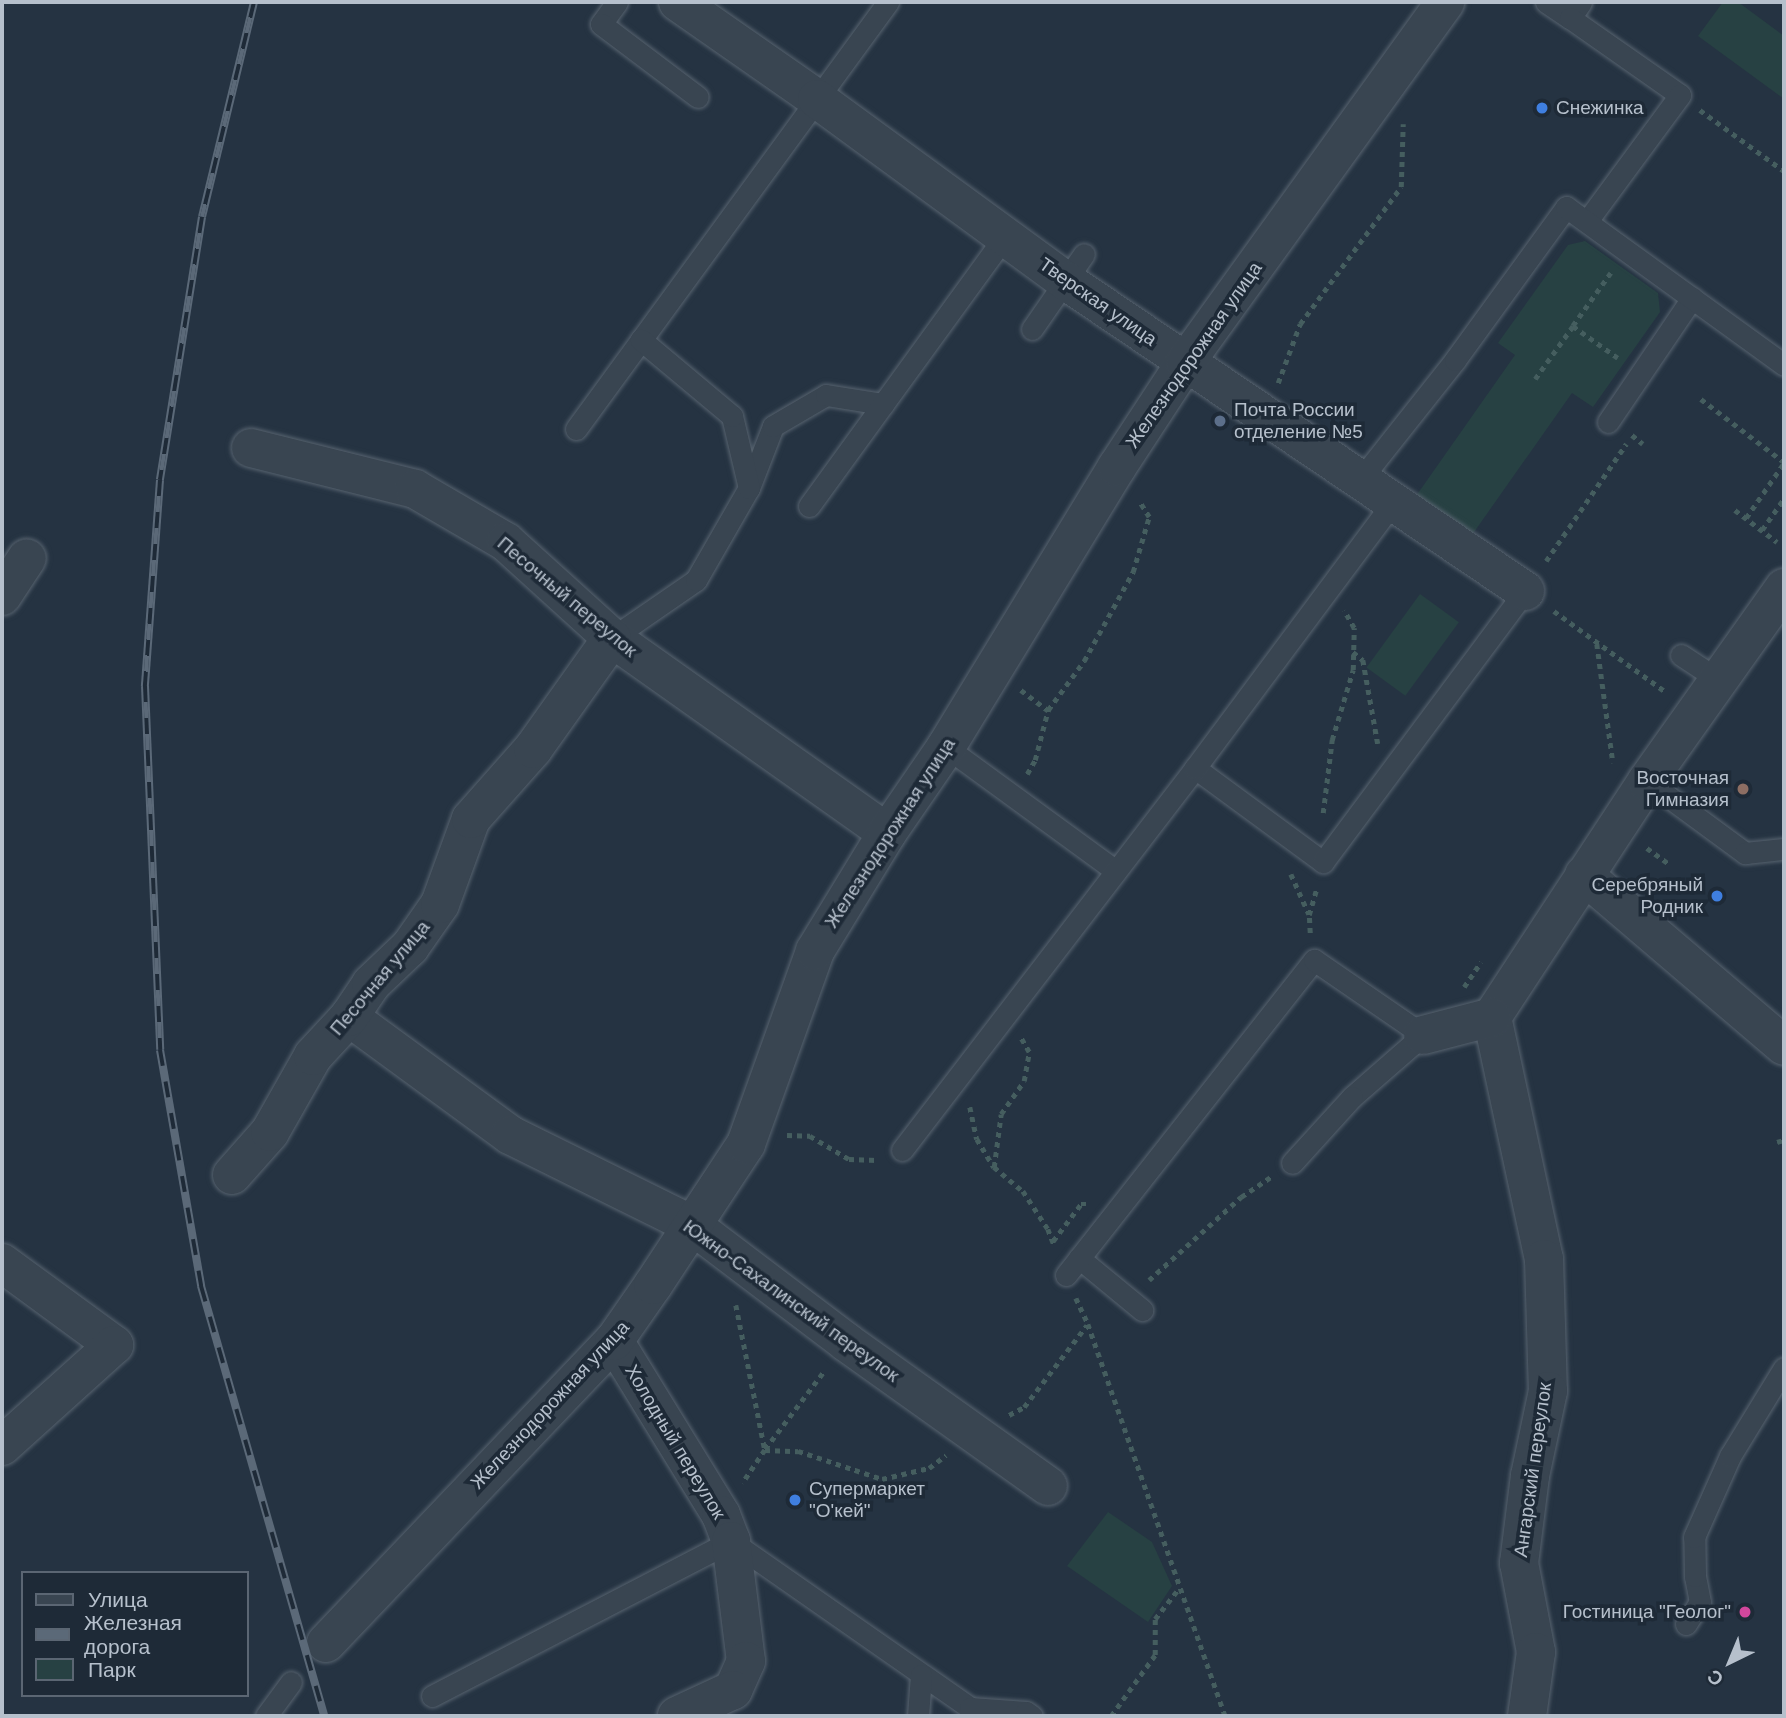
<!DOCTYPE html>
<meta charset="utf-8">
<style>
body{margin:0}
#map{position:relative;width:1786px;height:1718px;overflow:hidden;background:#253342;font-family:Helvetica,sans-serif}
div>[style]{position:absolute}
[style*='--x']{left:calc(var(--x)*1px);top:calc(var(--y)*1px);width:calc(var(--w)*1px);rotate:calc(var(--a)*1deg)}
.green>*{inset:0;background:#274143;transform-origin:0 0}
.path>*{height:4.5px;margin-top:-2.25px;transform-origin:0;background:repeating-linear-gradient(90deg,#455e5f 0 5px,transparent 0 10px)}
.roads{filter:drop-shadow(0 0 2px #57636f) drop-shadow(0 0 2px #57636f)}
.lane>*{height:21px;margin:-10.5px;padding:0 10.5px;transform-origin:10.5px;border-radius:10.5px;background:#394551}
.street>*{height:38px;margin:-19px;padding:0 19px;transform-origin:19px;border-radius:19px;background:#394551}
.rail>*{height:8px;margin-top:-4px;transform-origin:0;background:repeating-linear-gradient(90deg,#1e2a37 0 16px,#5b6978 0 32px);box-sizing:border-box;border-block:2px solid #5b6978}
.dots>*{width:19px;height:19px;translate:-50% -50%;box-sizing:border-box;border:4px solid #1e2a37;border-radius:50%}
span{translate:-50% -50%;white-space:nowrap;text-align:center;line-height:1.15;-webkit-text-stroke:7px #1e2a37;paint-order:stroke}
.poi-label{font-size:19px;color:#b6c0cc}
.left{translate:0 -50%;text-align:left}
.right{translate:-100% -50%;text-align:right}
.street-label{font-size:19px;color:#b6c0cc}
.frame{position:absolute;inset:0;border:4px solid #b6c0cc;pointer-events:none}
.legend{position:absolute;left:21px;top:1571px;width:228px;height:126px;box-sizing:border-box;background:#1e2a37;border:2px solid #5b6673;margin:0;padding:9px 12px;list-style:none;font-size:21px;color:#b6c0cc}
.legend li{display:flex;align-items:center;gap:14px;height:35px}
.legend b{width:35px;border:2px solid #5b6673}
.north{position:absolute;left:1695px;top:1627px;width:70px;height:70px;-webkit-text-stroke:5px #1e2a37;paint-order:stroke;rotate:223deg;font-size:19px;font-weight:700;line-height:28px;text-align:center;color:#b6c0cc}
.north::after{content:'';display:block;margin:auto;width:24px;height:32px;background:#b6c0cc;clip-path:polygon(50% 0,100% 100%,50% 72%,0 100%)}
</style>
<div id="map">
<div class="green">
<div style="clip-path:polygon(1723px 2px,1738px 2px,1784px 36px,1784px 99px,1698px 36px)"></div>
<div style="clip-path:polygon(1585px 241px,1658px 293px,1660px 312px,1593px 407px,1572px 393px,1472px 535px,1416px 496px,1515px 355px,1498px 343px,1568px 245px)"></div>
<div style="left:1420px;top:594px;width:48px;height:91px;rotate:36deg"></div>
<div style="clip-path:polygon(1108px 1512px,1152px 1542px,1172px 1586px,1148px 1622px,1067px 1566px)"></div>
</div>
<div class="path">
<div style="--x:1700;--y:110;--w:104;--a:36"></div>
<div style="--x:1611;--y:273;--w:65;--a:125.6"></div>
<div style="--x:1573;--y:326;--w:55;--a:35.4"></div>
<div style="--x:1535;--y:379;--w:65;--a:-54.4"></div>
<div style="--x:1278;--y:383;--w:63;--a:-69.6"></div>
<div style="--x:1300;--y:324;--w:170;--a:-53.6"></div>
<div style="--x:1401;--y:187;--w:63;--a:-88.2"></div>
<div style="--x:1701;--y:399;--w:104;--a:37.2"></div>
<div style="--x:1632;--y:435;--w:14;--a:39"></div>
<div style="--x:1735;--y:510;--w:53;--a:37.3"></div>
<div style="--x:1746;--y:518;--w:67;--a:-55.4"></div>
<div style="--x:1762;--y:530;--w:38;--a:-55"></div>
<div style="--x:1546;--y:561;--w:142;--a:-55.6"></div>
<div style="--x:1554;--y:611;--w:138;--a:35.9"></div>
<div style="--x:1597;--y:644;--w:120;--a:82.3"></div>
<div style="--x:1353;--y:652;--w:13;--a:39"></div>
<div style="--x:1363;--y:660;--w:85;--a:79.9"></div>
<div style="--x:1021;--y:690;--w:34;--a:37"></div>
<div style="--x:1027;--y:774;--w:16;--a:-60"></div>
<div style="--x:1035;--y:760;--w:52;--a:-75.4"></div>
<div style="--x:1048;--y:710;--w:61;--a:-53.7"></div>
<div style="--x:1084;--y:661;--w:102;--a:-61.2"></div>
<div style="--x:1133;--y:572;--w:57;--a:-73.8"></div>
<div style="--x:1149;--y:517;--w:19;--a:-122"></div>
<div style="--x:1323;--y:813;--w:74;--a:-83"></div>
<div style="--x:1332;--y:740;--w:73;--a:-73.3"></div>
<div style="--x:1353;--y:670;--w:42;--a:-88.6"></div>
<div style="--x:1354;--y:628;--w:20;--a:-120"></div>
<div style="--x:1647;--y:848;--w:27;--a:36"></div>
<div style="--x:1291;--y:874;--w:44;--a:65.8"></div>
<div style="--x:1310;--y:933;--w:18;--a:-93"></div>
<div style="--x:1309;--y:915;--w:29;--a:-74"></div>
<div style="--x:1464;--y:987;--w:30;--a:-56"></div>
<div style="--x:970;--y:1107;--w:33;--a:78"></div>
<div style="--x:977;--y:1139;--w:33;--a:59"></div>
<div style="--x:994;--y:1167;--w:38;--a:40"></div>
<div style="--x:1023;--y:1191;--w:45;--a:56.7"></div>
<div style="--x:1048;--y:1229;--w:17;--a:69"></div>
<div style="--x:787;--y:1135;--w:23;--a:2"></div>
<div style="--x:810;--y:1136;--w:45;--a:30.5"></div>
<div style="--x:849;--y:1159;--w:28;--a:2"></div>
<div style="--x:1777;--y:1142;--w:7;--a:-16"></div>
<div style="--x:994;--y:1167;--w:53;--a:-82.5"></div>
<div style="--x:1001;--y:1114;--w:40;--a:-55.1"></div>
<div style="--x:1024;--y:1081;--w:29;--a:-80"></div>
<div style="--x:1029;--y:1052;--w:16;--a:-120"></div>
<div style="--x:1053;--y:1241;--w:46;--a:-52.9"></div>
<div style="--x:1081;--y:1204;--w:5;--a:0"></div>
<div style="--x:1149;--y:1280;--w:124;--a:-42.1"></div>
<div style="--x:1241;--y:1197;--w:36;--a:-34"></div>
<div style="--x:1076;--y:1298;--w:29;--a:65"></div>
<div style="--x:1088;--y:1324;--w:415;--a:70.7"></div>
<div style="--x:736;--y:1305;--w:148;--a:78.7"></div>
<div style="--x:765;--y:1450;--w:40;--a:124"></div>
<div style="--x:1009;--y:1415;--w:17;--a:-28"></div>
<div style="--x:1024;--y:1407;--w:103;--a:-52.5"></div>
<div style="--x:765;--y:1449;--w:99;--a:-52.8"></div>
<div style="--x:765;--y:1450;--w:33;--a:2"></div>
<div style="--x:798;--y:1451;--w:89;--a:18.4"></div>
<div style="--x:882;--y:1479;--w:48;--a:-13.2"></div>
<div style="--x:929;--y:1468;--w:21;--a:-37"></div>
<div style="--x:1080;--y:1716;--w:2;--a:0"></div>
<div style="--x:1111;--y:1716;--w:75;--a:-54.2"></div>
<div style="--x:1155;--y:1655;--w:36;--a:-90"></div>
<div style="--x:1155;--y:1619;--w:39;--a:-52"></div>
</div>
<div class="roads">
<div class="lane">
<div style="--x:617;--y:2;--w:27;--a:126"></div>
<div style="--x:601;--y:24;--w:121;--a:37"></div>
<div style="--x:1546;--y:2;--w:29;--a:34"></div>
<div style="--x:1570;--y:18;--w:19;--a:-55"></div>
<div style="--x:1570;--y:18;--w:134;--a:35"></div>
<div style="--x:1680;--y:95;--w:157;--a:126.4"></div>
<div style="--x:1032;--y:329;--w:91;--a:-55.3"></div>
<div style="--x:1608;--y:422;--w:150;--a:-55.9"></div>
<div style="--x:576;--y:429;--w:529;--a:-53.85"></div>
<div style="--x:1360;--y:480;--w:153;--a:-51.6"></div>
<div style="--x:1455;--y:360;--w:189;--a:-54"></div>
<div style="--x:1566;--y:207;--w:269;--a:35.9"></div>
<div style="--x:749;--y:488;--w:66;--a:-68.8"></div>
<div style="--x:773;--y:426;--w:61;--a:-30.3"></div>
<div style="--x:826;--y:395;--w:58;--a:9"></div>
<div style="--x:809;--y:506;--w:334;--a:-54"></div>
<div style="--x:612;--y:638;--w:102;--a:-34.6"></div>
<div style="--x:696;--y:580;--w:106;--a:-60.1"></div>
<div style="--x:749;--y:488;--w:74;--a:-103.3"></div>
<div style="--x:732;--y:416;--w:119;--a:-140.1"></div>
<div style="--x:1681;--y:655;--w:45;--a:33.3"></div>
<div style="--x:946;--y:747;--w:210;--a:36.1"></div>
<div style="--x:1195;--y:768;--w:159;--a:36.3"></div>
<div style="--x:1323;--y:862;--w:338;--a:-53.3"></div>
<div style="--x:1647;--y:781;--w:122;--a:36.3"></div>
<div style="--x:1745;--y:853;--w:39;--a:-6"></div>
<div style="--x:902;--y:1150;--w:481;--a:-52.5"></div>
<div style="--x:1195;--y:768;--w:332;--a:-53.3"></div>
<div style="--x:1079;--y:1258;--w:82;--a:39.5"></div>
<div style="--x:1066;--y:1275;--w:401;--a:-51.8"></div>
<div style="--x:1314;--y:960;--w:132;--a:34.5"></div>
<div style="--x:1423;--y:1035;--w:94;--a:138.9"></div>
<div style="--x:1352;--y:1097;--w:89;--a:132.3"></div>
<div style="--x:1686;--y:1624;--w:26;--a:-58"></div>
<div style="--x:1700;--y:1602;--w:26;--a:-101"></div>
<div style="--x:1695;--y:1576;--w:39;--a:-91"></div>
<div style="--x:1694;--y:1537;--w:89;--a:-66"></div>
<div style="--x:1730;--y:1456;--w:103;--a:-58.5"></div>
<div style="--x:432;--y:1696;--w:337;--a:-27.4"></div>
<div style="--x:731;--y:1541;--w:292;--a:34.9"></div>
<div style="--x:970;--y:1708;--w:56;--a:4.1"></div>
<div style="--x:1026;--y:1712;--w:7;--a:34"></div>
<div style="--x:266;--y:1716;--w:42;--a:-53.7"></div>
<div style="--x:918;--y:1716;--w:41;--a:-85.8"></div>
</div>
<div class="street">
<div style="--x:678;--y:2;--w:169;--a:34.9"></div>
<div style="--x:817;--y:99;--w:308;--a:36.2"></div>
<div style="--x:1066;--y:281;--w:554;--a:34.03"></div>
<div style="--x:251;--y:448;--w:169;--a:14"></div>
<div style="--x:415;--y:489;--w:105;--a:30.2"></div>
<div style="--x:506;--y:542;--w:143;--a:42.2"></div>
<div style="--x:612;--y:638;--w:337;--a:35.3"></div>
<div style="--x:2;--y:596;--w:45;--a:-56.7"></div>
<div style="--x:1584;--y:875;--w:263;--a:40.5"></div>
<div style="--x:349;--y:1017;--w:200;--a:36.2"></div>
<div style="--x:510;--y:1135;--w:203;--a:26.3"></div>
<div style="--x:692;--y:1225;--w:193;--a:37.2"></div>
<div style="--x:846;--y:1342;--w:248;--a:35.5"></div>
<div style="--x:1492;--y:1017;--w:248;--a:77.9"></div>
<div style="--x:1544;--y:1259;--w:132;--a:88.3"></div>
<div style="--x:1548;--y:1391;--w:87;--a:102"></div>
<div style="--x:1530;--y:1476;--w:88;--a:97.2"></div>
<div style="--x:1519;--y:1563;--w:91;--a:79.2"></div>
<div style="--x:1536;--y:1652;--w:65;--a:98"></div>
<div style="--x:1492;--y:1017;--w:282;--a:-56.7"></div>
<div style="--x:1647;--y:781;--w:237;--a:-54.6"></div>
<div style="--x:1423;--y:1035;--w:71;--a:-14.6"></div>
<div style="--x:232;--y:1175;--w:57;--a:-48.5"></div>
<div style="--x:270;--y:1132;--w:87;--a:-60.5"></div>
<div style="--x:313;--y:1056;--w:53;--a:-47.3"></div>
<div style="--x:349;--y:1017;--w:40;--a:-56"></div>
<div style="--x:371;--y:984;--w:54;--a:-43.5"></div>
<div style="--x:410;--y:947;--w:52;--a:-55.1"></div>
<div style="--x:440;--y:904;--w:90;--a:-70"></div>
<div style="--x:471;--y:819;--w:94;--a:-48.5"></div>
<div style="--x:533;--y:749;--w:136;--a:-54.6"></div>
<div style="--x:2;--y:1263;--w:139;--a:36.2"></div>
<div style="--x:114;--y:1345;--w:151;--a:138"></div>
<div style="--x:614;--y:1341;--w:204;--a:58.4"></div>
<div style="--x:721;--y:1515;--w:28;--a:69"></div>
<div style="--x:731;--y:1541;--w:121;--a:82.9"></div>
<div style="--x:746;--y:1661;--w:32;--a:114"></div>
<div style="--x:733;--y:1690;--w:62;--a:155.1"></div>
<div style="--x:326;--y:1643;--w:417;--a:-46.4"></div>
<div style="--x:614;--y:1341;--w:68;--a:-55.1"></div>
<div style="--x:653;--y:1285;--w:169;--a:-56.6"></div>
<div style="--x:746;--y:1144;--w:205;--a:-70.3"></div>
<div style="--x:815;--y:951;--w:138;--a:-58.6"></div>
<div style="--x:887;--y:833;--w:104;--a:-55.5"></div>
<div style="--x:946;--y:747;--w:328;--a:-58.6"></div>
<div style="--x:1117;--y:467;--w:124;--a:-56.8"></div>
<div style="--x:1185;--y:363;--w:445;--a:-54.2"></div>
</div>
</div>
<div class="rail">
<div style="--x:254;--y:2;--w:221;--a:103.6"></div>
<div style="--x:202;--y:217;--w:266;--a:99.1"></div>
<div style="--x:160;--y:480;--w:207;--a:94.2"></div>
<div style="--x:145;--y:686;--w:364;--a:87.6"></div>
<div style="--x:160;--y:1050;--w:240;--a:80.1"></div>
<div style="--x:201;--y:1286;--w:447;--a:74"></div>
</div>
<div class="dots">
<div style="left:1542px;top:108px;background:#3f7fe0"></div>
<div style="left:1220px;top:421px;background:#5c6f8a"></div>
<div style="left:1743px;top:789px;background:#8d6e63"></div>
<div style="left:1717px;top:896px;background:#3f7fe0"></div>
<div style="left:795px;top:1500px;background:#3f7fe0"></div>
<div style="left:1745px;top:1612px;background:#d1479c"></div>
</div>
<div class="poi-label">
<span class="left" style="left:1556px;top:108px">Снежинка</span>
<span class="left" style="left:1234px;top:421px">Почта России<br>отделение №5</span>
<span class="right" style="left:1729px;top:789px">Восточная<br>Гимназия</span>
<span class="right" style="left:1703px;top:896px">Серебряный<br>Родник</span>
<span class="left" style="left:809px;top:1500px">Супермаркет<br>"О'кей"</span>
<span class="right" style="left:1731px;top:1612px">Гостиница "Геолог"</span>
</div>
<div class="street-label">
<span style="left:1098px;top:302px;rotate:35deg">Тверская улица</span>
<span style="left:1194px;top:355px;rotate:-55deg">Железнодорожная улица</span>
<span style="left:567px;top:597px;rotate:40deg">Песочный переулок</span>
<span style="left:890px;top:833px;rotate:-57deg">Железнодорожная улица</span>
<span style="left:380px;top:978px;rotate:-50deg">Песочная улица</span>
<span style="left:791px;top:1301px;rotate:36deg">Южно-Сахалинский переулок</span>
<span style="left:550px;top:1405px;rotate:-47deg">Железнодорожная улица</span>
<span style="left:675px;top:1442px;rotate:59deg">Холодный переулок</span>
<span style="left:1533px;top:1470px;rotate:-82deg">Ангарский переулок</span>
</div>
<div class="frame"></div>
<ul class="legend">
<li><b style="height:9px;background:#394551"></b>Улица</li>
<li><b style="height:9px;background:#5b6978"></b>Железная дорога</li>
<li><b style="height:19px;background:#274143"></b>Парк</li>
</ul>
<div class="north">С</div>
</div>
